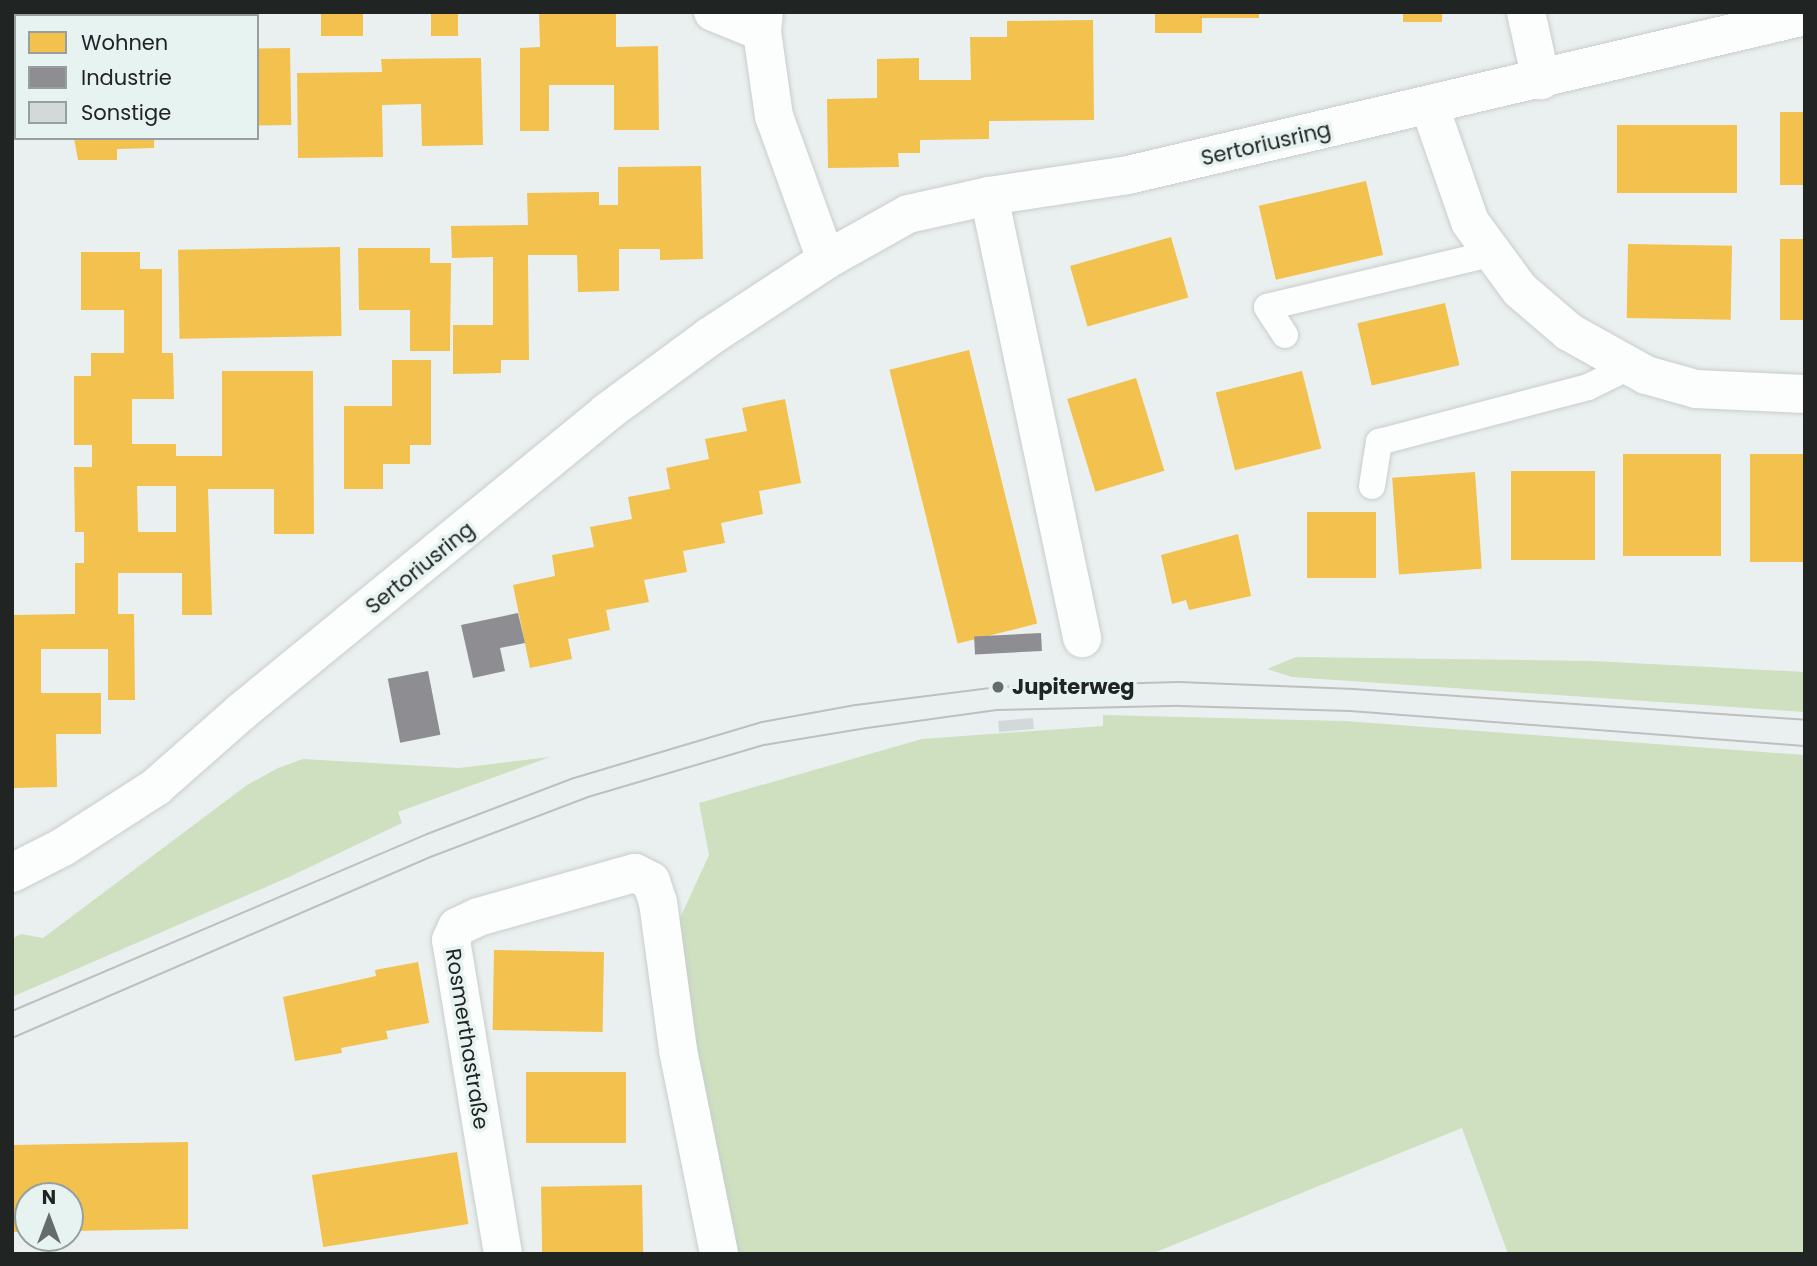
<!DOCTYPE html>
<meta charset="utf-8">
<style>
body{margin:0}
#map{position:relative;width:1817px;height:1266px;overflow:hidden;background:#eaf0ef;font-family:Poppins,sans-serif}
div>[style]{position:absolute}
[style*='--x']{left:calc(var(--x)*1px);top:calc(var(--y)*1px);width:calc(var(--w)*1px);rotate:calc(var(--a)*1deg)}
.green>*{inset:0;background:#cee0c0}
.homes>*{inset:0;background:#f2c14e;transform-origin:0 0}
.industry>*{inset:0;background:#8d8d92;transform-origin:0 0}
.building>*{inset:0;background:#d3d8d8;transform-origin:0 0}
.roads{filter:drop-shadow(0 0 2px #c9cdcc) drop-shadow(0 0 2px #c9cdcc)}
.lane>*{height:26px;margin:-13px;padding:0 13px;transform-origin:13px;border-radius:13px;background:#fcfdfd}
.street>*{height:38px;margin:-19px;padding:0 19px;transform-origin:19px;border-radius:19px;background:#fcfdfd}
.tram>*{height:2px;margin:-1px;padding:0 1px;transform-origin:1px;border-radius:1px;background:#bebfbf}
.dots>*{width:19px;height:19px;translate:-50% -50%;box-sizing:border-box;border:4px solid #e7f3f0;border-radius:50%}
span{translate:-50% -50%;white-space:nowrap;text-align:center;line-height:1.15;-webkit-text-stroke:7px #e7f3f0;paint-order:stroke}
.street-label{font-size:21px;color:#202423}
.poi-label{font-size:21px;color:#202423;font-weight:700}
.left{translate:0 -50%;text-align:left}
.frame{position:absolute;inset:0;border:14px solid #202423;pointer-events:none}
.legend{position:absolute;left:14px;top:14px;width:245px;height:126px;box-sizing:border-box;background:#e7f3f0;border:2px solid #97a09e;margin:0;padding:9px 12px;list-style:none;font-size:21px;color:#202423}
.legend li{display:flex;align-items:center;gap:14px;height:35px}
.legend b{width:35px;border:2px solid #97a09e}
.north{position:absolute;left:14px;top:1182px;width:70px;height:70px;box-sizing:border-box;background:#e7f3f0;border:2px solid #97a09e;border-radius:50%;rotate:0deg;font-size:19px;font-weight:700;line-height:28px;text-align:center;color:#202423}
.north::after{content:'';display:block;margin:auto;width:24px;height:32px;background:#676b6a;clip-path:polygon(50% 0,100% 100%,50% 72%,0 100%)}
</style>
<div id="map">
<div class="green">
<div style="clip-path:polygon(1296px 657px,1593px 661px,1805px 672px,1805px 712px,1292px 677px,1267px 669px)"></div>
<div style="clip-path:polygon(1103px 715px,1345px 721px,1805px 755px,1805px 1254px,1508px 1254px,1462px 1128px,1151px 1254px,732px 1254px,675px 929px,709px 855px,699px 803px,922px 739px,1103px 726px)"></div>
<div style="clip-path:polygon(550px 757px,398px 812px,402px 823px,289px 877px,12px 997px,12px 939px,21px 934px,43px 938px,247px 785px,278px 768px,303px 759px,459px 768px)"></div>
</div>
<div class="homes">
<div style="left:321px;top:12px;width:42px;height:24px"></div>
<div style="left:431px;top:12px;width:27px;height:24px"></div>
<div style="clip-path:polygon(539px 12px,616px 12px,616px 47px,658px 46px,659px 130px,614px 130px,614px 85px,549px 85px,549px 131px,520px 131px,520px 48px,540px 47px)"></div>
<div style="clip-path:polygon(1155px 12px,1259px 12px,1259px 18px,1202px 18px,1202px 33px,1155px 33px)"></div>
<div style="left:1403px;top:12px;width:39px;height:10px"></div>
<div style="clip-path:polygon(1093px 20px,1094px 120px,989px 121px,989px 139px,920px 140px,920px 153px,898px 153px,899px 167px,828px 168px,827px 99px,877px 98px,877px 59px,919px 58px,919px 80px,971px 80px,970px 37px,1007px 37px,1007px 21px)"></div>
<div style="left:290px;top:48px;width:77px;height:33px;rotate:89deg"></div>
<div style="clip-path:polygon(481px 58px,483px 145px,422px 146px,421px 104px,382px 105px,383px 157px,298px 158px,297px 73px,382px 72px,381px 59px)"></div>
<div style="left:1780px;top:112px;width:25px;height:73px"></div>
<div style="left:1617px;top:125px;width:120px;height:68px"></div>
<div style="clip-path:polygon(74px 138px,154px 138px,154px 148px,117px 149px,117px 160px,78px 160px)"></div>
<div style="clip-path:polygon(701px 166px,703px 259px,660px 260px,660px 249px,619px 249px,619px 291px,578px 292px,577px 255px,528px 255px,529px 360px,501px 360px,501px 373px,453px 374px,453px 325px,493px 325px,493px 257px,452px 258px,451px 226px,528px 225px,527px 193px,599px 192px,599px 205px,618px 205px,618px 167px)"></div>
<div style="left:1366px;top:181px;width:76px;height:110px;rotate:77deg"></div>
<div style="left:1171px;top:237px;width:63px;height:105px;rotate:74deg"></div>
<div style="left:1780px;top:239px;width:25px;height:81px"></div>
<div style="left:1628px;top:244px;width:104px;height:74px;rotate:1deg"></div>
<div style="left:340px;top:247px;width:89px;height:162px;rotate:89deg"></div>
<div style="clip-path:polygon(358px 248px,430px 248px,430px 263px,451px 263px,450px 351px,410px 351px,410px 310px,359px 310px)"></div>
<div style="clip-path:polygon(evenodd,81px 252px,140px 252px,140px 269px,162px 269px,162px 353px,173px 353px,174px 399px,132px 399px,132px 444px,176px 444px,176px 456px,222px 456px,222px 371px,313px 371px,314px 534px,274px 534px,274px 489px,208px 489px,212px 615px,182px 615px,182px 573px,118px 573px,118px 614px,134px 614px,135px 700px,108px 700px,108px 649px,41px 649px,41px 693px,101px 693px,101px 734px,56px 734px,57px 787px,12px 788px,12px 615px,75px 614px,75px 563px,84px 563px,84px 532px,75px 532px,74px 467px,92px 467px,92px 445px,74px 445px,74px 376px,91px 376px,91px 353px,124px 353px,124px 310px,81px 310px,81px 252px,137px 486px,176px 486px,176px 532px,138px 532px,137px 486px)"></div>
<div style="left:1445px;top:303px;width:64px;height:90px;rotate:77deg"></div>
<div style="left:969px;top:350px;width:282px;height:82px;rotate:76deg"></div>
<div style="clip-path:polygon(392px 360px,431px 360px,431px 445px,410px 445px,410px 464px,383px 464px,383px 489px,344px 489px,344px 406px,392px 406px)"></div>
<div style="left:1302px;top:371px;width:80px;height:89px;rotate:76deg"></div>
<div style="left:1136px;top:378px;width:97px;height:72px;rotate:73deg"></div>
<div style="clip-path:polygon(785px 399px,801px 483px,759px 491px,763px 514px,721px 523px,725px 543px,683px 551px,687px 572px,644px 580px,649px 602px,606px 610px,610px 630px,568px 639px,572px 659px,530px 668px,513px 585px,555px 576px,552px 555px,594px 547px,590px 527px,632px 519px,628px 497px,670px 489px,666px 468px,709px 459px,705px 439px,747px 431px,742px 408px)"></div>
<div style="left:1623px;top:454px;width:98px;height:102px"></div>
<div style="left:1805px;top:454px;width:108px;height:55px;rotate:90deg"></div>
<div style="left:1511px;top:471px;width:84px;height:89px"></div>
<div style="left:1475px;top:472px;width:97px;height:83px;rotate:86deg"></div>
<div style="left:1307px;top:512px;width:69px;height:66px"></div>
<div style="clip-path:polygon(1238px 534px,1251px 596px,1189px 610px,1186px 600px,1172px 604px,1161px 555px)"></div>
<div style="left:494px;top:950px;width:110px;height:80px;rotate:1deg"></div>
<div style="clip-path:polygon(418px 962px,429px 1023px,386px 1031px,388px 1039px,341px 1048px,342px 1053px,295px 1061px,283px 997px,376px 976px,375px 970px)"></div>
<div style="left:526px;top:1072px;width:100px;height:71px"></div>
<div style="clip-path:polygon(188px 1142px,188px 1229px,70px 1231px,70px 1196px,28px 1196px,28px 1232px,12px 1232px,12px 1145px)"></div>
<div style="left:457px;top:1152px;width:73px;height:147px;rotate:81deg"></div>
<div style="left:642px;top:1185px;width:69px;height:101px;rotate:89deg"></div>
</div>
<div class="industry">
<div style="clip-path:polygon(518px 613px,525px 643px,500px 648px,505px 671px,473px 678px,461px 625px)"></div>
<div style="left:1041px;top:633px;width:18px;height:67px;rotate:87deg"></div>
<div style="left:428px;top:671px;width:65px;height:41px;rotate:79deg"></div>
</div>
<div class="building">
<div style="left:1033px;top:718px;width:11px;height:35px;rotate:85deg"></div>
</div>
<div class="roads">
<div class="lane">
<div style="--x:1285;--y:335;--w:33;--a:-123"></div>
<div style="--x:1267;--y:307;--w:232;--a:-13.4"></div>
<div style="--x:1372;--y:486;--w:45;--a:-81"></div>
<div style="--x:1379;--y:442;--w:216;--a:-14.7"></div>
<div style="--x:1588;--y:387;--w:46;--a:-26"></div>
</div>
<div class="street">
<div style="--x:713;--y:12;--w:53;--a:22.2"></div>
<div style="--x:764;--y:12;--w:20;--a:96"></div>
<div style="--x:762;--y:32;--w:85;--a:81.9"></div>
<div style="--x:774;--y:116;--w:153;--a:70.1"></div>
<div style="--x:1526;--y:12;--w:70;--a:77.6"></div>
<div style="--x:1430;--y:107;--w:122;--a:70.8"></div>
<div style="--x:1470;--y:222;--w:84;--a:53.7"></div>
<div style="--x:1520;--y:290;--w:65;--a:40.6"></div>
<div style="--x:1569;--y:332;--w:88;--a:29.2"></div>
<div style="--x:1646;--y:375;--w:52;--a:15.6"></div>
<div style="--x:1696;--y:389;--w:109;--a:2.6"></div>
<div style="--x:989;--y:196;--w:452;--a:78.1"></div>
<div style="--x:12;--y:873;--w:57;--a:-27"></div>
<div style="--x:63;--y:847;--w:111;--a:-32.8"></div>
<div style="--x:156;--y:787;--w:113;--a:-41.4"></div>
<div style="--x:241;--y:712;--w:473;--a:-39.3"></div>
<div style="--x:607;--y:412;--w:127;--a:-36.3"></div>
<div style="--x:709;--y:337;--w:140;--a:-33.3"></div>
<div style="--x:826;--y:260;--w:94;--a:-29.3"></div>
<div style="--x:908;--y:214;--w:83;--a:-12.5"></div>
<div style="--x:989;--y:196;--w:141;--a:-8.6"></div>
<div style="--x:1128;--y:175;--w:695;--a:-13.22"></div>
<div style="--x:503;--y:1254;--w:318;--a:-99.4"></div>
<div style="--x:451;--y:940;--w:14;--a:-65"></div>
<div style="--x:457;--y:927;--w:23;--a:-25"></div>
<div style="--x:478;--y:917;--w:163;--a:-15.7"></div>
<div style="--x:635;--y:873;--w:18;--a:27"></div>
<div style="--x:651;--y:881;--w:22;--a:72"></div>
<div style="--x:658;--y:902;--w:149;--a:82.3"></div>
<div style="--x:678;--y:1050;--w:208;--a:78.6"></div>
</div>
</div>
<div class="tram">
<div style="--x:12;--y:1011;--w:451;--a:-23.1"></div>
<div style="--x:427;--y:834;--w:157;--a:-20.9"></div>
<div style="--x:574;--y:778;--w:196;--a:-16.6"></div>
<div style="--x:762;--y:722;--w:96;--a:-10.3"></div>
<div style="--x:856;--y:705;--w:143;--a:-7.2"></div>
<div style="--x:998;--y:687;--w:181;--a:-1.6"></div>
<div style="--x:1179;--y:682;--w:175;--a:2.3"></div>
<div style="--x:1354;--y:689;--w:452;--a:3.9"></div>
<div style="--x:12;--y:1038;--w:459;--a:-23.4"></div>
<div style="--x:433;--y:856;--w:166;--a:-20.8"></div>
<div style="--x:588;--y:797;--w:184;--a:-16.5"></div>
<div style="--x:764;--y:745;--w:104;--a:-9.4"></div>
<div style="--x:867;--y:728;--w:131;--a:-7.9"></div>
<div style="--x:997;--y:710;--w:182;--a:-1.3"></div>
<div style="--x:1179;--y:706;--w:171;--a:1.7"></div>
<div style="--x:1350;--y:711;--w:456;--a:4.4"></div>
</div>
<div class="dots">
<div style="left:998px;top:687px;background:#676b6a"></div>
</div>
<div class="street-label">
<span style="left:1266px;top:144px;rotate:-13deg">Sertoriusring</span>
<span style="left:420px;top:568px;rotate:-39deg">Sertoriusring</span>
<span style="left:467px;top:1039px;rotate:81deg">Rosmerthastraße</span>
</div>
<div class="poi-label">
<span class="left" style="left:1012px;top:687px">Jupiterweg</span>
</div>
<div class="frame"></div>
<ul class="legend">
<li><b style="height:19px;background:#f2c14e"></b>Wohnen</li>
<li><b style="height:19px;background:#8d8d92"></b>Industrie</li>
<li><b style="height:19px;background:#d3d8d8"></b>Sonstige</li>
</ul>
<div class="north">N</div>
</div>
